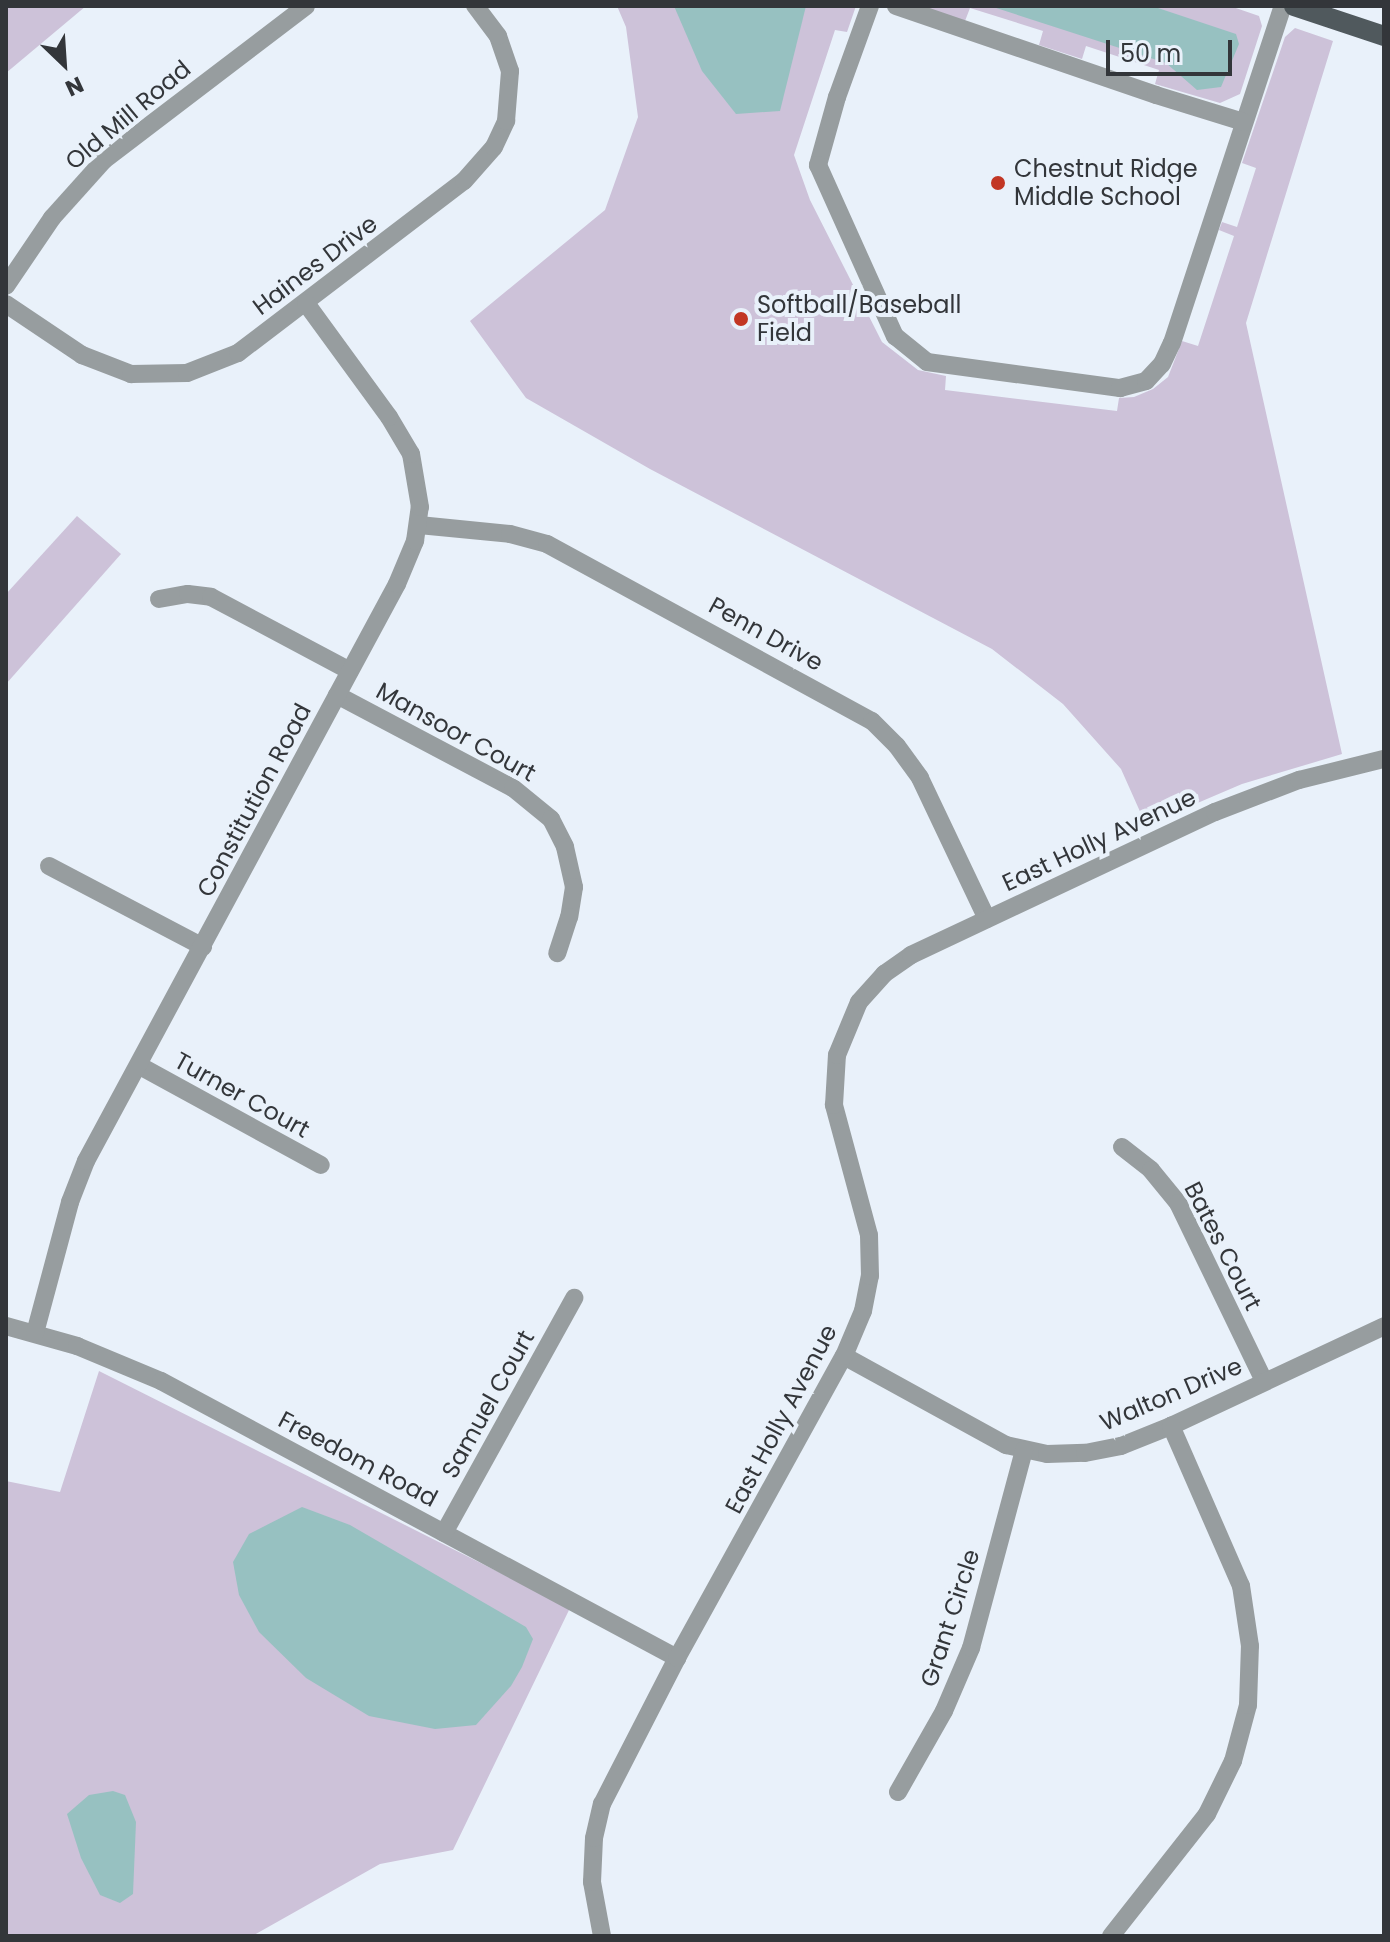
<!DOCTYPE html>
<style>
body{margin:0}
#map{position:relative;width:1390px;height:1942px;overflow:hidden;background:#e9f1fa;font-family:Poppins,sans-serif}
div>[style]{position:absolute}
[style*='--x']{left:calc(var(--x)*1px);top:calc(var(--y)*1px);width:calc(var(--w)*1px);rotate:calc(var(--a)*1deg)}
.green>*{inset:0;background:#cdc2d9}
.water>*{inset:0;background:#97c1c1}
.minor>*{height:18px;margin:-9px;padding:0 9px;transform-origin:9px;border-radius:9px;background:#979d9f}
.major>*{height:20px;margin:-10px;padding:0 10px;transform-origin:10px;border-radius:10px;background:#50595d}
.dots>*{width:22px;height:22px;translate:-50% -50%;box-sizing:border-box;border:4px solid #e9f1fa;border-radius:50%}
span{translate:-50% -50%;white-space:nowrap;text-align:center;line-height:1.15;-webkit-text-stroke:8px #e9f1fa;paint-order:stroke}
.street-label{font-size:24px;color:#33363a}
.poi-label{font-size:24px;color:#33363a}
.left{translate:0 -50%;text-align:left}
.frame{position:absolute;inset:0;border:8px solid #33363a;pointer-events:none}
.north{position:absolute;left:24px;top:24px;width:80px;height:80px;-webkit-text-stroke:6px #e9f1fa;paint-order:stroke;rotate:155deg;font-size:22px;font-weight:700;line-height:32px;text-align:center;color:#33363a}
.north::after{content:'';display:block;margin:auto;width:28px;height:36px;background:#33363a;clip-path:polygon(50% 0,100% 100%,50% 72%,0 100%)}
.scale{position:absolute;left:1106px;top:40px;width:126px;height:36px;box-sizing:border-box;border:4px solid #33363a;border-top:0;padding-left:10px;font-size:24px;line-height:28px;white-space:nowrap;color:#33363a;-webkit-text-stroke:6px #e9f1fa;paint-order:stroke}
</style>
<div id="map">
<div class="green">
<div style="clip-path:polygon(6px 6px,86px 6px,6px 73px)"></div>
<div style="clip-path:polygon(617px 6px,856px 6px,847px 32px,835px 30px,794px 155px,810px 200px,882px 342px,918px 370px,946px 376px,945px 390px,1117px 411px,1119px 398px,1134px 397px,1153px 389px,1168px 377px,1182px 341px,1198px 346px,1234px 236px,1219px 230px,1222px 222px,1237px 227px,1256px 168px,1242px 163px,1285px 37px,1295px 28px,1333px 41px,1246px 323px,1342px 754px,1242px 784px,1146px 825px,1121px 769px,1063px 704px,992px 649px,650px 469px,526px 398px,470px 321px,605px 210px,638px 117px,626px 27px)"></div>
<div style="clip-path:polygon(920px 6px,1230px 6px,1259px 16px,1262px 26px,1240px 94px,1220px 103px,1155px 84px,1159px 70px,1086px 46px,1082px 59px,1039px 45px,1043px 31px,970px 8px,965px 21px)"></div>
<div style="clip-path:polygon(77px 516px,121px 554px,6px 684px,6px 594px)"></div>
<div style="clip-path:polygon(99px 1371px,570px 1608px,453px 1850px,380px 1864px,252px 1936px,6px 1936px,6px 1481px,60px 1492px)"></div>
</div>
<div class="water">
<div style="clip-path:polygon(674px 6px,806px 6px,780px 111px,736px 114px,702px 71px)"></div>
<div style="clip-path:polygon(990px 6px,1152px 6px,1236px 34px,1239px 44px,1221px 87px,1197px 90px,1166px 63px)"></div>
<div style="clip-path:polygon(302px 1507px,350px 1525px,526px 1627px,533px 1639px,522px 1667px,511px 1686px,476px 1725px,435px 1729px,369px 1716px,306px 1678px,259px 1632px,239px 1595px,233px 1562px,249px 1534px)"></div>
<div style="clip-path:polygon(113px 1791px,125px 1795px,136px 1822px,133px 1894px,120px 1903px,100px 1895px,81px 1858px,67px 1814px,89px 1795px)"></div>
</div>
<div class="minor">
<div style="--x:870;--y:6;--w:97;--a:109.9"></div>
<div style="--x:837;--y:97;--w:71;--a:105.6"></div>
<div style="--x:818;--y:165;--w:188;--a:65.8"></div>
<div style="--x:895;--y:336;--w:41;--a:39.1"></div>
<div style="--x:927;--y:362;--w:195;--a:7.7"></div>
<div style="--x:1120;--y:388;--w:27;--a:-15"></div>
<div style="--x:1146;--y:381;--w:23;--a:-47"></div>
<div style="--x:1162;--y:364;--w:23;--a:-65"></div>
<div style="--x:1172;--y:343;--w:355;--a:-71.8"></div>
<div style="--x:896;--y:6;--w:275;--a:18.9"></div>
<div style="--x:1156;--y:95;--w:92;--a:17.1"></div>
<div style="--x:6;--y:286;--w:82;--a:-55.9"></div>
<div style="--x:52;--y:218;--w:78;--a:-48.1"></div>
<div style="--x:104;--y:160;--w:254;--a:-37.3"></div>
<div style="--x:6;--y:304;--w:92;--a:33.9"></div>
<div style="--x:82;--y:355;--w:53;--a:21.2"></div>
<div style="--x:131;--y:374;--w:56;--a:-1"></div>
<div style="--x:187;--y:373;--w:55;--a:-21.4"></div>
<div style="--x:238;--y:353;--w:284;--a:-37.3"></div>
<div style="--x:464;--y:181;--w:45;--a:-48.6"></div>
<div style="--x:494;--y:147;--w:29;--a:-65"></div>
<div style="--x:506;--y:121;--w:50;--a:-85.4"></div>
<div style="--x:510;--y:71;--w:37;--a:-109"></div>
<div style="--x:498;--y:36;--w:38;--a:-127"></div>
<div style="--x:419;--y:525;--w:91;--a:5.6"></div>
<div style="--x:510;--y:534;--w:38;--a:15"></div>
<div style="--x:547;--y:544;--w:370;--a:28.6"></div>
<div style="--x:872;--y:721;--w:35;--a:45"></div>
<div style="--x:897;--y:746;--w:39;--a:54"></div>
<div style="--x:920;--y:778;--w:156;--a:64.6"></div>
<div style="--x:159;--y:599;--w:29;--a:-10"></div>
<div style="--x:188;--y:594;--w:23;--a:7"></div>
<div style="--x:211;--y:597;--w:157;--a:28"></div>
<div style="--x:337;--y:695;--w:199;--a:27.9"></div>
<div style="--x:513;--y:788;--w:49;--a:39.2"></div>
<div style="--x:551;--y:819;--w:31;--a:63"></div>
<div style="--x:565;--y:847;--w:41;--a:77.3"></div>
<div style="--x:574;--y:887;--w:30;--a:99"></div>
<div style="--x:569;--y:917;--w:38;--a:108"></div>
<div style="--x:49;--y:866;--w:174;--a:27.7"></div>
<div style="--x:140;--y:1066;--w:206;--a:28.7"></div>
<div style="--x:1122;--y:1147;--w:37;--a:38"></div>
<div style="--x:1151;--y:1170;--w:43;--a:50.7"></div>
<div style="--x:1178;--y:1203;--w:198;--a:64.2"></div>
<div style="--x:6;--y:1326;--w:74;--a:15.7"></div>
<div style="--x:77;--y:1346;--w:91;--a:22.6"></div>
<div style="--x:161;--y:1381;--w:586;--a:28.23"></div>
<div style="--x:35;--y:1333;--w:136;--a:-75"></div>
<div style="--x:70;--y:1202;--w:44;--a:-68.7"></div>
<div style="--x:86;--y:1161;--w:655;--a:-61.68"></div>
<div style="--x:397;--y:584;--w:47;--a:-67.3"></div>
<div style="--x:415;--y:541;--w:34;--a:-82"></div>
<div style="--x:420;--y:507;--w:54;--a:-99.6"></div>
<div style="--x:411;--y:454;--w:43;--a:-120.7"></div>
<div style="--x:389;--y:417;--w:141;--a:-126.1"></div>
<div style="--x:844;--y:1356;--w:185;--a:28.8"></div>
<div style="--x:1006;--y:1445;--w:42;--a:12.4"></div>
<div style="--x:1047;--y:1454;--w:38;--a:-2"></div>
<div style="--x:1085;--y:1453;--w:37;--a:-11"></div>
<div style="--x:1121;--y:1446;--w:54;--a:-21.8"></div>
<div style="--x:1171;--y:1426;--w:235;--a:-25.1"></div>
<div style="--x:444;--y:1533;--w:269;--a:-61"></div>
<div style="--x:898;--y:1792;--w:93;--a:-60.4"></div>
<div style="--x:944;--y:1711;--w:69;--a:-66.8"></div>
<div style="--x:971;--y:1648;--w:205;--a:-75"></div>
<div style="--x:602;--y:1936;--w:55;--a:-100.5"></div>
<div style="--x:592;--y:1882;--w:44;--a:-87.4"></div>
<div style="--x:594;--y:1838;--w:35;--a:-77"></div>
<div style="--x:602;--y:1804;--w:164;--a:-62.8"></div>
<div style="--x:677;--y:1658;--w:345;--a:-61.1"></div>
<div style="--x:844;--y:1356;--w:49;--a:-67.1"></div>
<div style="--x:863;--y:1311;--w:36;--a:-79"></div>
<div style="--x:870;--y:1276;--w:41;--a:-91.4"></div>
<div style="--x:869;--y:1235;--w:135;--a:-105.1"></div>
<div style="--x:834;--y:1105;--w:50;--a:-86.6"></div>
<div style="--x:837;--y:1055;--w:57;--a:-67.5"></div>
<div style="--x:859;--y:1002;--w:38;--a:-48"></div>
<div style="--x:884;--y:974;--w:33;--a:-35"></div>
<div style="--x:911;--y:955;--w:336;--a:-25.2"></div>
<div style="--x:1215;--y:812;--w:90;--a:-20.9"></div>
<div style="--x:1299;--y:780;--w:88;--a:-13.9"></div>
<div style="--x:1111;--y:1936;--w:155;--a:-51.8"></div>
<div style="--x:1207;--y:1814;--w:59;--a:-63.9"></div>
<div style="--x:1233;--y:1761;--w:58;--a:-75"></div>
<div style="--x:1248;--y:1705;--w:59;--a:-88.1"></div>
<div style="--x:1250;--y:1646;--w:61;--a:-98.5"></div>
<div style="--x:1241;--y:1586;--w:175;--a:-113.6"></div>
</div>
<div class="major">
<div style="--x:1294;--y:6;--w:95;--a:18.4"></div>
</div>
<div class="dots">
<div style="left:998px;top:183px;background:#c23624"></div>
<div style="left:741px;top:319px;background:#c23624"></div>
</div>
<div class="street-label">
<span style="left:128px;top:115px;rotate:-40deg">Old Mill Road</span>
<span style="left:315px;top:265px;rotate:-37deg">Haines Drive</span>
<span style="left:766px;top:634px;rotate:29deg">Penn Drive</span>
<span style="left:456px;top:732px;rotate:29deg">Mansoor Court</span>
<span style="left:254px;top:800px;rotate:-62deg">Constitution Road</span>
<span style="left:1099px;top:840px;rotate:-25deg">East Holly Avenue</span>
<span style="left:242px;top:1095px;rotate:29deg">Turner Court</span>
<span style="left:1223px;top:1246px;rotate:63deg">Bates Court</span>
<span style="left:1171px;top:1394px;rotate:-23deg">Walton Drive</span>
<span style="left:488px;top:1404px;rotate:-61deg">Samuel Court</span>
<span style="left:781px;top:1419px;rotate:-62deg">East Holly Avenue</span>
<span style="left:358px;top:1459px;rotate:28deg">Freedom Road</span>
<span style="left:950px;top:1618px;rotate:-72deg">Grant Circle</span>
</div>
<div class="poi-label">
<span class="left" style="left:1014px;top:183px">Chestnut Ridge<br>Middle School</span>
<span class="left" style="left:757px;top:319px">Softball/Baseball<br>Field</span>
</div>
<div class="frame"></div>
<div class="north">N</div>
<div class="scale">50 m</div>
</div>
